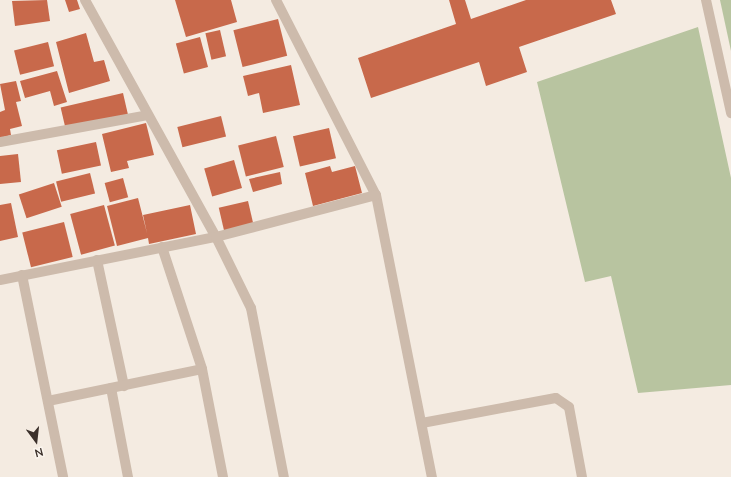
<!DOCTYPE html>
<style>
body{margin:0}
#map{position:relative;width:731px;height:477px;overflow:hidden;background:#f4ebe1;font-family:Mulish,sans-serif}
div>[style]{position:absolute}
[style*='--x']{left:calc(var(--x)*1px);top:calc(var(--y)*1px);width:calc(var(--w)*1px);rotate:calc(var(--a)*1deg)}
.green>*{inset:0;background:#b8c4a0}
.building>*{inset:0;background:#c8694b;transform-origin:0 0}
.minor>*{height:10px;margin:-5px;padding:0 5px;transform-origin:5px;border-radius:5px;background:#cdbbac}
span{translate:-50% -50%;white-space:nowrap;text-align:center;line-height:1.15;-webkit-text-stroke:3.5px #fbf5ee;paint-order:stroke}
.north{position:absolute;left:16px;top:421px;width:40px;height:40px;-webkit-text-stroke:3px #fbf5ee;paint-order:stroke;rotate:165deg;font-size:11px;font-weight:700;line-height:16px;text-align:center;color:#3b302b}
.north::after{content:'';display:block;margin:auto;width:14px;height:18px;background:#3b302b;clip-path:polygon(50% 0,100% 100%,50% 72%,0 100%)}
</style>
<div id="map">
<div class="green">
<div style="clip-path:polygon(720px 0,731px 0,731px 51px)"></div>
<div style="clip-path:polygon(698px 27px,731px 178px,731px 385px,638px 393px,611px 276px,585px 282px,537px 82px)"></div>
</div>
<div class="building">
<div style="clip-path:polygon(47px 0,50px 21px,15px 26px,12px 1px)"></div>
<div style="clip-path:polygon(65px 0,77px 0,80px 9px,69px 12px)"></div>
<div style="clip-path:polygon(175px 0,231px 0,237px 22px,186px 37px)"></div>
<div style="clip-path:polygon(449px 0,465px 0,471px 19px,526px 0,611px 0,616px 14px,519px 47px,527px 72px,486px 86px,479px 62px,371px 98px,358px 58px,456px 24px)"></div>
<div style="left:278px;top:19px;width:38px;height:46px;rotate:76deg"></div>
<div style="left:220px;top:30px;width:27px;height:15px;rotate:77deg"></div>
<div style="clip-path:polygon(86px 33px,94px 62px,104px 60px,110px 81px,69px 93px,56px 42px)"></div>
<div style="left:200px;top:37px;width:31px;height:25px;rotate:75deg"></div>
<div style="left:48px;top:42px;width:25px;height:35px;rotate:76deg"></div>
<div style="clip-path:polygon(291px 65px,300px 105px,263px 113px,259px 93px,248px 96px,243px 76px)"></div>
<div style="clip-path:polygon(57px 71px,67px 102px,54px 106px,50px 91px,25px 98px,20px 81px)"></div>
<div style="clip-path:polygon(16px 81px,21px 101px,16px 102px,22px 126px,10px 129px,11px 135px,0 138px,0 112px,5px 110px,0 84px)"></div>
<div style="left:123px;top:93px;width:23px;height:64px;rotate:77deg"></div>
<div style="left:221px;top:116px;width:21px;height:45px;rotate:76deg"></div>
<div style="clip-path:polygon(146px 123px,154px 155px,127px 161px,129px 168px,111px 172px,102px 134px)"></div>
<div style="left:329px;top:128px;width:31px;height:37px;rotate:77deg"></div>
<div style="left:276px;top:136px;width:32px;height:39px;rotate:76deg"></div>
<div style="left:96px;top:142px;width:24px;height:40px;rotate:78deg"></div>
<div style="clip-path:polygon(18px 154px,21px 182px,0 184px,0 156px)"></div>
<div style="left:234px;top:160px;width:29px;height:31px;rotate:74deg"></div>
<div style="clip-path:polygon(330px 166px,332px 172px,355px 166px,362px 193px,313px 206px,305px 173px)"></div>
<div style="clip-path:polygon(280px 172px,282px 184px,253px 192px,249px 179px)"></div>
<div style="left:90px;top:173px;width:21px;height:35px;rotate:76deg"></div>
<div style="left:123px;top:178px;width:20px;height:19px;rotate:75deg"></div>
<div style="left:54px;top:183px;width:25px;height:37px;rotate:72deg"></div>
<div style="clip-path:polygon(138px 198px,147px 233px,143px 215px,190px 205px,196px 234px,149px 244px,148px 238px,117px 246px,107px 206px)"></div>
<div style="left:248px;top:201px;width:26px;height:30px;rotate:77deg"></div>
<div style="clip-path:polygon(11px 203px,18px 237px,0 241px,0 205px)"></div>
<div style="left:104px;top:205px;width:42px;height:35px;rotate:75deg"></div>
<div style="left:64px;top:222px;width:36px;height:43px;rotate:76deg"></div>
</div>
<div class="minor">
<div style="--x:85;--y:0;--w:271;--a:61.1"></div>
<div style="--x:216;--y:237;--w:79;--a:63.8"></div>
<div style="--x:251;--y:308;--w:172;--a:79"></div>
<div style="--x:276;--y:0;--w:219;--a:62.9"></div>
<div style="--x:376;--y:195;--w:288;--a:78.8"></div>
<div style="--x:706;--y:0;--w:116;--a:77.5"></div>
<div style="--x:0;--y:142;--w:150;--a:-10.3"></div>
<div style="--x:162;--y:247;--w:128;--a:71.8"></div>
<div style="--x:202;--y:369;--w:110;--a:79"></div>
<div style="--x:97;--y:260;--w:129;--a:77.9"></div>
<div style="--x:22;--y:275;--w:206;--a:78.5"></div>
<div style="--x:0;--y:280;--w:220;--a:-11.3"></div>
<div style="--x:216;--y:237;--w:165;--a:-14.7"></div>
<div style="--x:111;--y:388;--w:91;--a:79.2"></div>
<div style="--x:48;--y:401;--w:157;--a:-11.7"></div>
<div style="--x:422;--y:423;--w:136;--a:-10.6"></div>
<div style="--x:556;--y:398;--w:16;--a:35"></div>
<div style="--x:569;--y:407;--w:71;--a:79.5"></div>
</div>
<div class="north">N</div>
</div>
